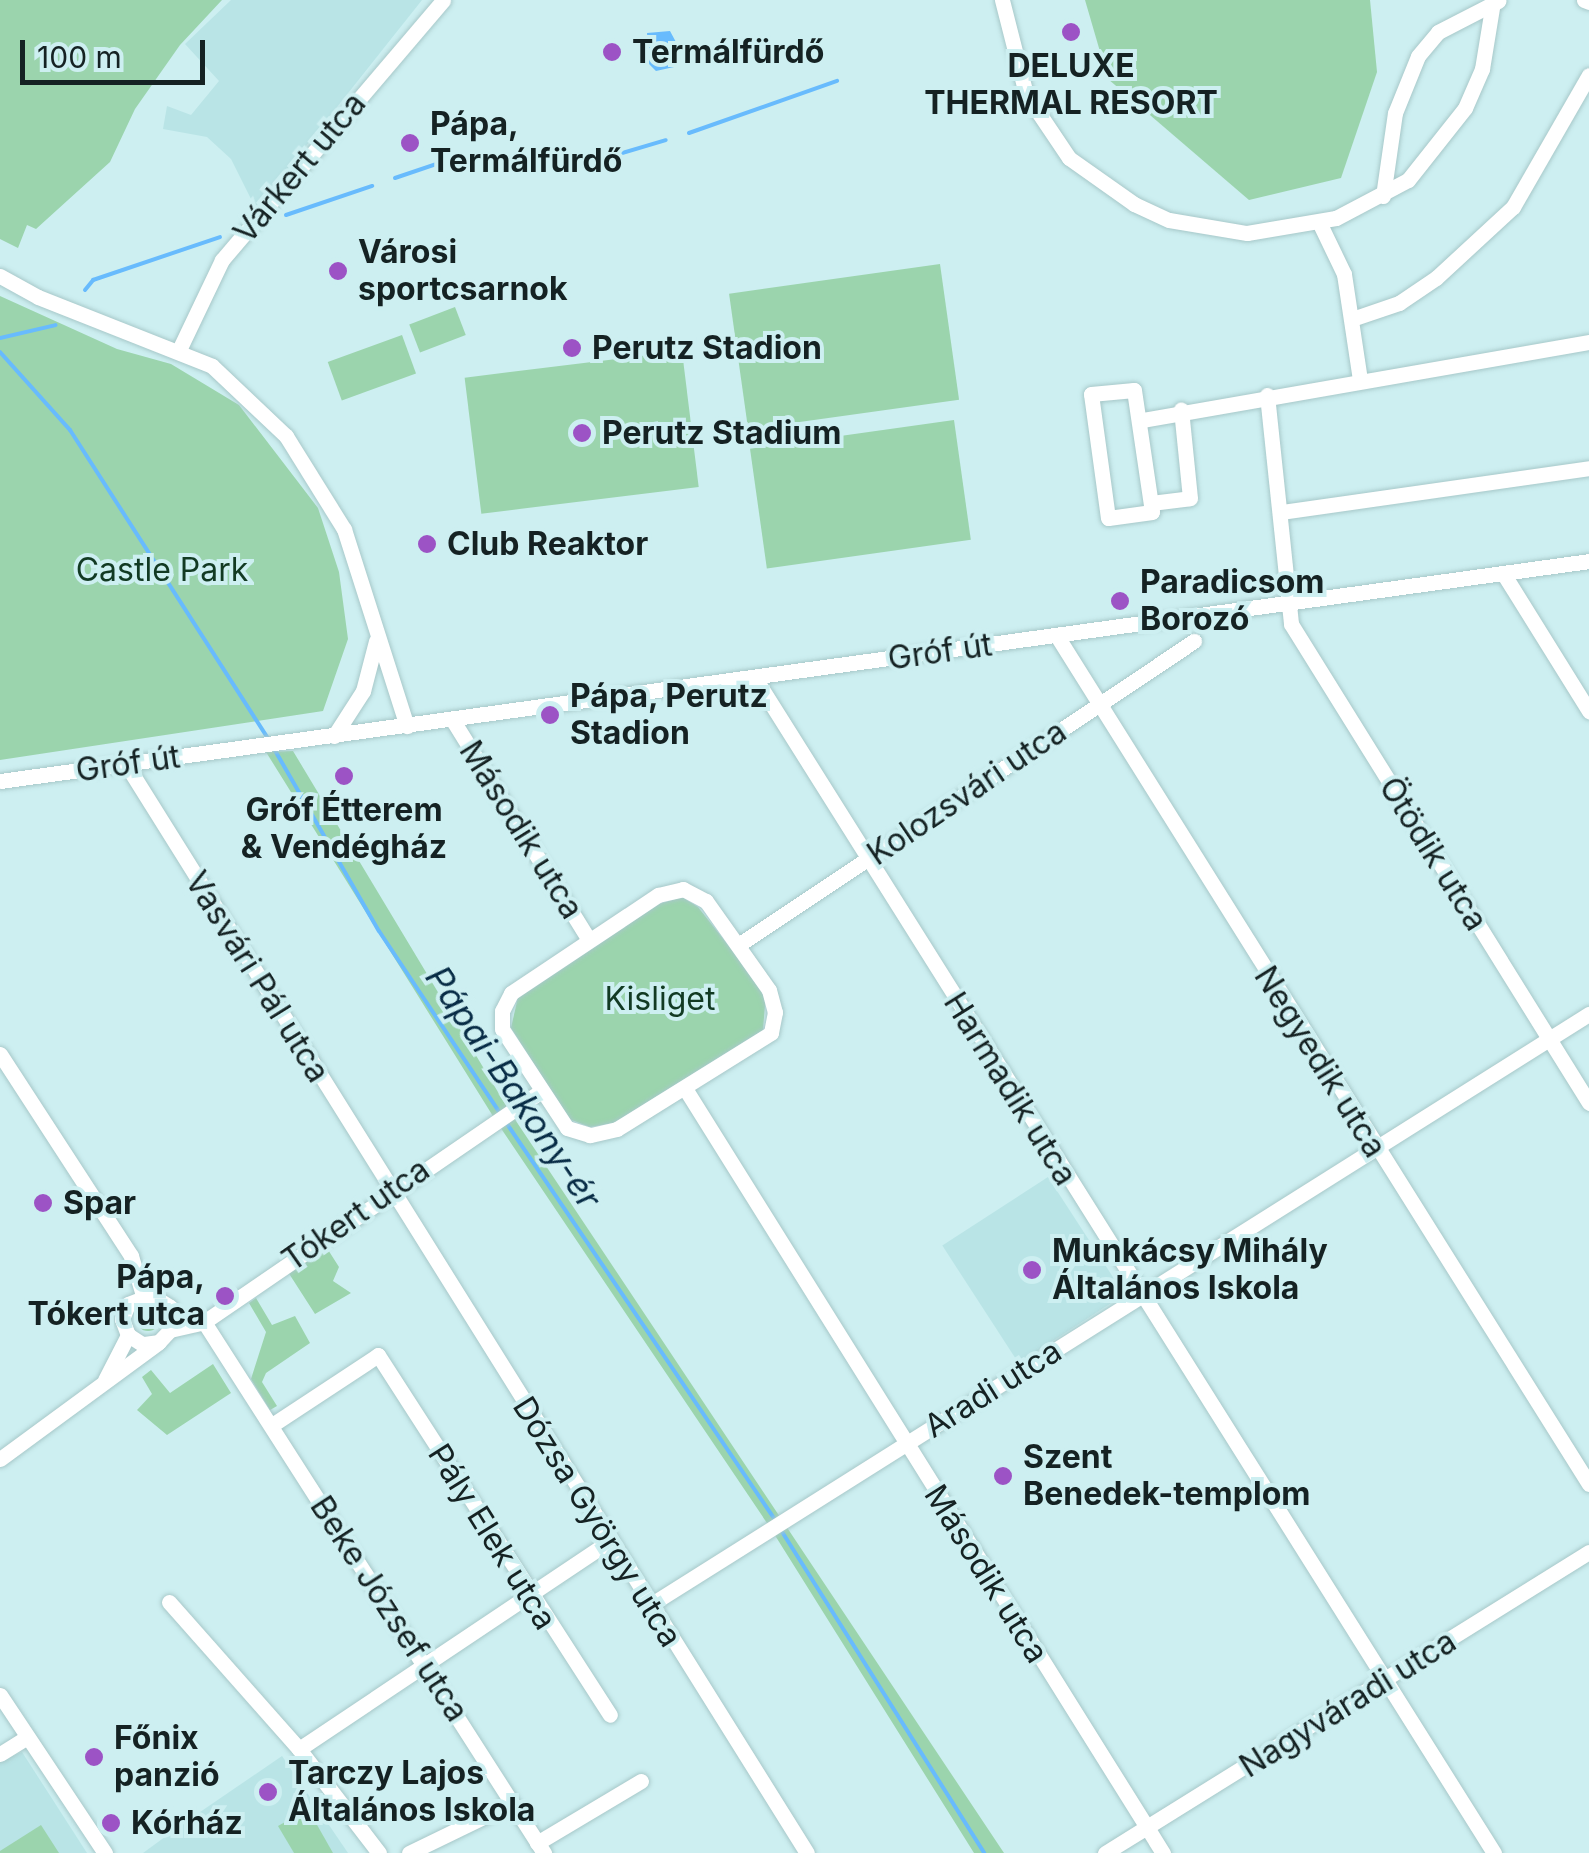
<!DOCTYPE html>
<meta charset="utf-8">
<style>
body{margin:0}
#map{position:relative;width:1589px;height:1853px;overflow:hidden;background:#cdeff1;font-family:Inter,sans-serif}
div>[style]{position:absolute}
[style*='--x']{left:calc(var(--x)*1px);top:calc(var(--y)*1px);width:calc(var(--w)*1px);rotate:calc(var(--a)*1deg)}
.built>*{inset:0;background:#b9e4e6;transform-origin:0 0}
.green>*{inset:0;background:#9bd4ad;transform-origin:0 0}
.round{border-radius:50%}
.water>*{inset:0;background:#68bbfd}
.stream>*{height:4px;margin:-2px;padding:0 2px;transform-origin:2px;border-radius:2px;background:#68bbfd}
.roads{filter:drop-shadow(0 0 2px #a7c8c9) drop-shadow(0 0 2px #a7c8c9)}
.minor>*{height:15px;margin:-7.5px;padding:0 7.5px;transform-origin:7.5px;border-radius:7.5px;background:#fff}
.dots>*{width:28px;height:28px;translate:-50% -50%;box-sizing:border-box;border:5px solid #cdeff1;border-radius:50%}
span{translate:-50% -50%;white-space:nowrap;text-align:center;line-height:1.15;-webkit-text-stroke:8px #cdeff1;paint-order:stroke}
.poi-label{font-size:32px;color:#152223;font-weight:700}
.left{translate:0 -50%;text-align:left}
.right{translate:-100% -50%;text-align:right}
.street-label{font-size:32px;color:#152223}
.park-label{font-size:32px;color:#123a23}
.water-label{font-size:35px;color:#072b45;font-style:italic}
.scale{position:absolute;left:20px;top:40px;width:185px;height:45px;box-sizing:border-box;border:5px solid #152223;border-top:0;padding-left:12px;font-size:30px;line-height:35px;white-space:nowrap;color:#152223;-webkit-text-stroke:8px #cdeff1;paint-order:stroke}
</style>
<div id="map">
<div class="built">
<div style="clip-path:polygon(231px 0,422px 0,256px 209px,231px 159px,207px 137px,163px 129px,167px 106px,191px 115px,219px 81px,185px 44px)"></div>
<div style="left:1048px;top:1177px;width:140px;height:126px;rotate:57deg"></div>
<div style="clip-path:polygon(22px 1752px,87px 1853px,0 1853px,0 1762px)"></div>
<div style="clip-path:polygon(282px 1756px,348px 1853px,143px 1853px,184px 1823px)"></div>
</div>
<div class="green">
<div style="clip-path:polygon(0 0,222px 0,180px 45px,135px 109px,110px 162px,36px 229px,27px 225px,18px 248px,0 239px)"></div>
<div style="clip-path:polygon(1085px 0,1370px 0,1377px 72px,1341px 178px,1249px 200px,1108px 79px)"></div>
<div style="left:940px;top:264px;width:137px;height:213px;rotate:82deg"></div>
<div style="clip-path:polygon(0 296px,117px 349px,171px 364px,239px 405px,318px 508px,339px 572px,348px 639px,323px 711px,0 760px)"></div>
<div style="left:455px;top:307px;width:30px;height:49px;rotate:69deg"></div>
<div style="left:402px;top:335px;width:41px;height:79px;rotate:70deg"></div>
<div style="left:682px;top:351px;width:137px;height:219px;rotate:83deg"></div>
<div style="left:954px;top:420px;width:121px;height:206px;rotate:82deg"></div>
<div style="clip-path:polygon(293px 751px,510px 1112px,1004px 1853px,974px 1853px,771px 1529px,496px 1121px,266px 752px)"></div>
<div style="clip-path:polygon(682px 897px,698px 907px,766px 993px,763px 1030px,614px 1123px,590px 1127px,569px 1119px,511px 1028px,518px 997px,659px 904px)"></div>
<div style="clip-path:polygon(325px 1245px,339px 1267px,333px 1281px,351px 1293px,315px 1314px,288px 1272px)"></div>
<div style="clip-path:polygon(256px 1298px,272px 1325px,295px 1316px,310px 1343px,266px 1373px,262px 1382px,277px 1406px,270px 1410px,251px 1379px,266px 1332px,249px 1303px)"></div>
<div class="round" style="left:136px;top:1307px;width:24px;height:24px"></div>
<div style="clip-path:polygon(213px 1364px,231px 1393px,167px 1435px,137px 1410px,152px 1394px,142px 1377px,151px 1370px,170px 1393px)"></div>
<div style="clip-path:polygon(308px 1809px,333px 1853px,294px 1853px,278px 1826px)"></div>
<div style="clip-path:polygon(41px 1825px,59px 1853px,0 1853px,0 1851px)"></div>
</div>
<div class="water">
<div style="clip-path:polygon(670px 31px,677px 44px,677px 52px,668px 55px,674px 67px,656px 71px,649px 64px,647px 33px)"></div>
</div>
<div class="stream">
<div style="--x:689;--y:133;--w:157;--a:-19.4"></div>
<div style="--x:395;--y:178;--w:69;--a:-18.7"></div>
<div style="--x:460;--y:156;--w:106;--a:7.6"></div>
<div style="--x:565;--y:170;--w:105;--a:-16.5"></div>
<div style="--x:286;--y:215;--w:91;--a:-18.6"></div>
<div style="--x:85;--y:290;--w:13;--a:-51"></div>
<div style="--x:93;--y:280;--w:134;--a:-18.7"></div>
<div style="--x:0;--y:338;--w:57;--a:-13.1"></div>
<div style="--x:0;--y:352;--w:105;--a:48.1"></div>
<div style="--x:70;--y:430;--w:367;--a:57.3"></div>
<div style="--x:273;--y:747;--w:212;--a:60.1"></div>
<div style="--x:379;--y:931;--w:219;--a:56.4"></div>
<div style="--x:505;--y:1121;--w:480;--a:55.9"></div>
<div style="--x:779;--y:1527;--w:385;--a:57.8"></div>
</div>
<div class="roads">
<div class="minor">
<div style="--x:1002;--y:0;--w:97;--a:75.7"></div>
<div style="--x:1026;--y:94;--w:77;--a:56.1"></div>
<div style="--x:1069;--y:158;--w:80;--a:35.3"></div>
<div style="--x:1134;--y:204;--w:38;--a:25"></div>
<div style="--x:1169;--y:220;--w:79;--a:9.5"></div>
<div style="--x:1247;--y:233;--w:90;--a:-9.6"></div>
<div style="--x:1336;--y:218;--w:81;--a:-27.8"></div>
<div style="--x:1408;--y:180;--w:92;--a:-51.6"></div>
<div style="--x:1465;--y:108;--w:43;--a:-66.4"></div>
<div style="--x:1482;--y:69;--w:68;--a:-80.7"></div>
<div style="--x:1584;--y:0;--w:5;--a:22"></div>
<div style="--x:1383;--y:196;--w:84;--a:-81.8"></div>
<div style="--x:1395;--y:113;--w:61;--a:-68"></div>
<div style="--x:1418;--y:56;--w:31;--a:-50"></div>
<div style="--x:1438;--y:32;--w:68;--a:-27.3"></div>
<div style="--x:1319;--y:222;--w:58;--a:64.3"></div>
<div style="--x:1344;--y:274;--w:107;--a:81.4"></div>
<div style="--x:0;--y:276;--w:43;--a:28.9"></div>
<div style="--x:38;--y:297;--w:187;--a:21.6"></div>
<div style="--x:212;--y:366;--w:102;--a:43.4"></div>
<div style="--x:286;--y:436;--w:110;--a:58.1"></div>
<div style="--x:344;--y:529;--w:207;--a:72.3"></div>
<div style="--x:1352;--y:319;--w:50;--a:-18.8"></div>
<div style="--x:1399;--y:303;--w:45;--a:-34"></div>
<div style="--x:1436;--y:278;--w:105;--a:-42.7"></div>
<div style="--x:1513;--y:207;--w:152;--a:-60.1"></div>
<div style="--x:179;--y:350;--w:100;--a:-64.5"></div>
<div style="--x:222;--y:260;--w:341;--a:-49.6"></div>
<div style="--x:1134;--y:390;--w:123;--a:81.6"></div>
<div style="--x:1152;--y:512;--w:44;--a:172.2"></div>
<div style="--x:1108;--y:518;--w:125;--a:-97.8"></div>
<div style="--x:1091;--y:394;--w:43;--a:-5.3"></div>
<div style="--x:1267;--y:395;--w:230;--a:84"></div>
<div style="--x:1291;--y:624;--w:564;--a:58.11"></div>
<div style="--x:1142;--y:420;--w:454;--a:-9.9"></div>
<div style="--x:1151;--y:503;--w:39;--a:-7"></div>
<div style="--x:1190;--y:498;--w:89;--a:-95.8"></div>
<div style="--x:1281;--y:512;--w:311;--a:-8.1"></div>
<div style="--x:1503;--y:573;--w:163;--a:58.1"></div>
<div style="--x:1057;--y:636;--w:1001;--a:57.9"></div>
<div style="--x:755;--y:678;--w:1388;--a:57.83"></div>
<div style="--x:452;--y:719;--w:260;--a:58.2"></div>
<div style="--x:334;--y:736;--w:54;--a:-57.2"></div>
<div style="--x:363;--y:691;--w:52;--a:-75.4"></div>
<div style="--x:126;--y:764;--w:1284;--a:57.98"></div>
<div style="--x:0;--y:781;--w:1604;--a:-7.88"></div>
<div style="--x:683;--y:889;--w:26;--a:28"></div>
<div style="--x:706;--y:901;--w:109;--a:54.7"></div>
<div style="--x:769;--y:990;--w:23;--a:75"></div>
<div style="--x:775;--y:1012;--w:21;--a:101"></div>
<div style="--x:771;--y:1033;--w:181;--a:148.1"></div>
<div style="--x:617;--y:1129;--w:28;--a:167"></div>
<div style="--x:590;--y:1135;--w:24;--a:-163"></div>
<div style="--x:567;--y:1128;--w:118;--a:-123.3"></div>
<div style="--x:502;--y:1029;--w:18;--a:-90"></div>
<div style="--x:502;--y:1011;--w:20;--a:-63"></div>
<div style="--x:511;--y:993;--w:177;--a:-33.7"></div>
<div style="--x:658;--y:895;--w:26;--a:-13"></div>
<div style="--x:740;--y:944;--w:546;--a:-33.72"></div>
<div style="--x:0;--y:1054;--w:241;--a:57"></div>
<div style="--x:131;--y:1256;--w:41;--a:72.9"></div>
<div style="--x:686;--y:1090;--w:900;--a:57.99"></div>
<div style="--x:204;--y:1322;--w:631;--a:57.37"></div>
<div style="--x:170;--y:1330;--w:35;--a:-13"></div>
<div style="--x:204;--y:1322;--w:407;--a:-34.4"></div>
<div style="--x:105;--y:1380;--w:51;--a:-62.9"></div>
<div style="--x:128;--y:1335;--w:17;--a:-111"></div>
<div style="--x:122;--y:1319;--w:16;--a:-68"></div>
<div style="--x:128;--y:1304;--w:25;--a:-21"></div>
<div style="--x:151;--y:1295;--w:22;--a:32"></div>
<div style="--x:170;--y:1307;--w:23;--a:90"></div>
<div style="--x:170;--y:1330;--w:16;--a:133"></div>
<div style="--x:159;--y:1342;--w:17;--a:173"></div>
<div style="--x:142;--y:1344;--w:17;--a:-147"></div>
<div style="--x:272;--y:1425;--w:127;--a:-33.4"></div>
<div style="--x:378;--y:1355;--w:428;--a:57.2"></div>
<div style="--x:0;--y:1459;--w:196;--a:-36.3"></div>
<div style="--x:169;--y:1602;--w:196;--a:48.5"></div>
<div style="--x:299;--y:1749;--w:131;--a:52.4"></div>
<div style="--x:650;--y:1605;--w:1110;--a:-32.19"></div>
<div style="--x:0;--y:1695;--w:190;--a:56.4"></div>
<div style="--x:299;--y:1749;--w:374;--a:-33.8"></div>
<div style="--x:0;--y:1754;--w:32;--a:-32"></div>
<div style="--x:537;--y:1843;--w:121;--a:-30.8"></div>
<div style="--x:409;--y:1853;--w:114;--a:-25.9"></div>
<div style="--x:1105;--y:1853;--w:570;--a:-31.88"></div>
</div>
</div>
<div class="dots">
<div style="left:1071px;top:32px;background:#9c53c5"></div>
<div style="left:612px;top:52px;background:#9c53c5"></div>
<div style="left:410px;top:143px;background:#9c53c5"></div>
<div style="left:338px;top:271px;background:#9c53c5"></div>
<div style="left:572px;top:348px;background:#9c53c5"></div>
<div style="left:582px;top:433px;background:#9c53c5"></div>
<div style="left:427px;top:544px;background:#9c53c5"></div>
<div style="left:1120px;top:601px;background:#9c53c5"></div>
<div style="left:550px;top:715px;background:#9c53c5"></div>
<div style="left:344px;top:776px;background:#9c53c5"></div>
<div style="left:43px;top:1203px;background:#9c53c5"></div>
<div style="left:1032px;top:1270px;background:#9c53c5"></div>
<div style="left:225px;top:1296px;background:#9c53c5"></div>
<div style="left:1003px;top:1476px;background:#9c53c5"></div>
<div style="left:94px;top:1757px;background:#9c53c5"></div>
<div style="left:268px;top:1792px;background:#9c53c5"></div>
<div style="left:111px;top:1823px;background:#9c53c5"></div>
</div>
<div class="poi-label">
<span class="left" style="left:632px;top:52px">Termálfürdő</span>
<span style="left:1071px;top:85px">DELUXE<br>THERMAL RESORT</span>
<span class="left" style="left:430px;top:143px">Pápa,<br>Termálfürdő</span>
<span class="left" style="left:358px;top:271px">Városi<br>sportcsarnok</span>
<span class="left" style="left:592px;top:348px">Perutz Stadion</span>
<span class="left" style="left:602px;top:433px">Perutz Stadium</span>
<span class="left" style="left:447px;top:544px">Club Reaktor</span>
<span class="left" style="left:1140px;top:601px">Paradicsom<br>Borozó</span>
<span class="left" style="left:570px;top:715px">Pápa, Perutz<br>Stadion</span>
<span style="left:344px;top:829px">Gróf Étterem<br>&amp; Vendégház</span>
<span class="left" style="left:63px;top:1203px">Spar</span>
<span class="left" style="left:1052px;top:1270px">Munkácsy Mihály<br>Általános Iskola</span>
<span class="right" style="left:205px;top:1296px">Pápa,<br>Tókert utca</span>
<span class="left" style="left:1023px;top:1476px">Szent<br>Benedek-templom</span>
<span class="left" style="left:114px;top:1757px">Főnix<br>panzió</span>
<span class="left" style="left:288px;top:1792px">Tarczy Lajos<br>Általános Iskola</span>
<span class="left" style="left:131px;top:1823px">Kórház</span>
</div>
<div class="street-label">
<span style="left:300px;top:168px;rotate:-50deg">Várkert utca</span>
<span style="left:940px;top:652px;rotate:-8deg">Gróf út</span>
<span style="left:128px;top:764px;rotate:-8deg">Gróf út</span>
<span style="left:967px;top:793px;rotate:-34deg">Kolozsvári utca</span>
<span style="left:521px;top:830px;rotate:58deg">Második utca</span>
<span style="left:1433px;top:854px;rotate:58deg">Ötödik utca</span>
<span style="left:257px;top:977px;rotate:58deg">Vasvári Pál utca</span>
<span style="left:1320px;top:1062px;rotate:58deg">Negyedik utca</span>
<span style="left:1010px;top:1089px;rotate:58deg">Harmadik utca</span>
<span style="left:356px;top:1215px;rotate:-35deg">Tókert utca</span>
<span style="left:993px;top:1389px;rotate:-32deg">Aradi utca</span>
<span style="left:597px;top:1522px;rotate:58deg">Dózsa György utca</span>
<span style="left:492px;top:1537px;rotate:58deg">Pály Elek utca</span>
<span style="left:986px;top:1574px;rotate:58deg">Második utca</span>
<span style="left:389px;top:1609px;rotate:57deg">Beke József utca</span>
<span style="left:1348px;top:1704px;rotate:-32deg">Nagyváradi utca</span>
</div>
<div class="park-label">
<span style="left:162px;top:570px">Castle Park</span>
<span style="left:660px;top:999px">Kisliget</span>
</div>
<div class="water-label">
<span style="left:514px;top:1087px;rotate:56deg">Pápai-Bakony-ér</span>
</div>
<div class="scale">100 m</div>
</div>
